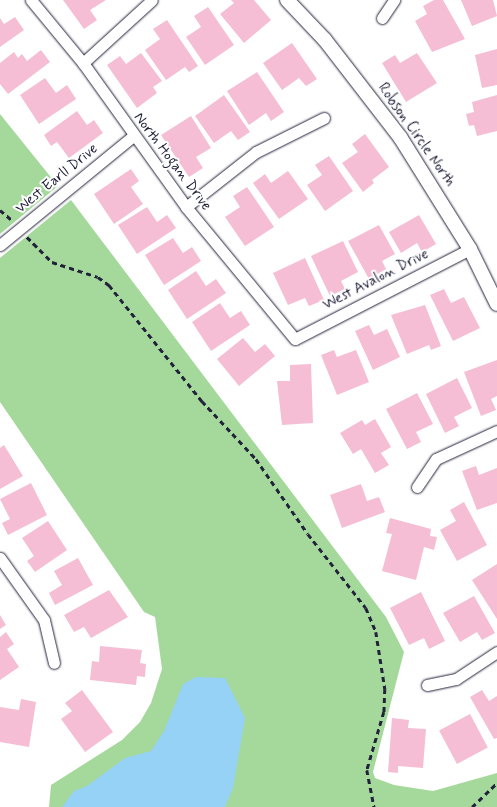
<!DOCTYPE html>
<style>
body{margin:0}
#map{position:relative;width:497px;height:807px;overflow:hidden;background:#fff;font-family:Mynerve,sans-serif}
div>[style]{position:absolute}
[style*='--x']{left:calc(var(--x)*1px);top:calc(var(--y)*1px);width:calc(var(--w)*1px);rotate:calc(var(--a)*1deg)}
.green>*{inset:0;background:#a5d99b}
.water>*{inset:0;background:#95d2f5}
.building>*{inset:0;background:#f5bed4;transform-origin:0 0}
.path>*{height:2.5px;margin-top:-1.25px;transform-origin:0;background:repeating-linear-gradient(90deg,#22223b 0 5px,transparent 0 9px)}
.roads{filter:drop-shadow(0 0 1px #22223b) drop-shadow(0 0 1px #22223b)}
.minor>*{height:11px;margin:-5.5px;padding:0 5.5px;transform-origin:5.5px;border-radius:5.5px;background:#fff}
.tertiary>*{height:14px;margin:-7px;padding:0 7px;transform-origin:7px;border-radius:7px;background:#fff}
span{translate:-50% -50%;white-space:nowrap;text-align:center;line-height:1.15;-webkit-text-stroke:4px #fff;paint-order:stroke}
.street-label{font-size:15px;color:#22223b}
</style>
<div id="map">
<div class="green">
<div style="clip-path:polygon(0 114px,58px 186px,0 234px)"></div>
<div style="clip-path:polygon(71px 200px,386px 617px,404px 652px,373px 772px,375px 778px,394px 785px,433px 791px,497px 773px,497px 807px,49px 807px,51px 785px,122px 740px,140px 722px,151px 703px,162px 669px,155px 617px,144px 612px,0 402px,0 258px)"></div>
</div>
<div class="water">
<div style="clip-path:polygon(196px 677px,225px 678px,245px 718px,233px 788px,225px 807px,62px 807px,74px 791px,87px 786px,125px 758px,151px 751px,164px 731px,183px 684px)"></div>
</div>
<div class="building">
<div style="clip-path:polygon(63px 0,106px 0,90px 10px,97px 20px,84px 29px)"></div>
<div style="clip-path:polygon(231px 0,254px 0,271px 20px,244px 43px,220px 14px,234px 3px)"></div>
<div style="clip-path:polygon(434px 0,443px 0,465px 39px,432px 52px,415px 21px,427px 14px,423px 6px)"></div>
<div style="clip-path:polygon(461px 0,493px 0,497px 16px,472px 26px)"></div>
<div style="clip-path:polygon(208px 7px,234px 45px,205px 65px,186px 37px,201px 27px,194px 16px)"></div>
<div style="clip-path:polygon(15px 17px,24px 30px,0 47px,0 18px,4px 24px)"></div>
<div style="clip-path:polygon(167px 20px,198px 66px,189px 72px,185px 67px,166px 80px,145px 50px,160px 39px,153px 29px)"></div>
<div style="clip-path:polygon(292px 43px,317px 79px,306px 86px,299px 78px,282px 90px,263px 63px)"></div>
<div style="clip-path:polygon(497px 49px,497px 85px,482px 88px,475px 55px)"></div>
<div style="clip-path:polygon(41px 50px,50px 62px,8px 94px,0 84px,0 63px,14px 52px,18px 58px,22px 54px,27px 61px)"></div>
<div style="clip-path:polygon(141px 53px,162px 81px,153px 87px,157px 93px,137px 108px,107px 65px,120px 56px,126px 64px)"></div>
<div style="clip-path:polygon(417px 53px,437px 83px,406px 102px,382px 63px,395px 55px,400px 63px)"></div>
<div style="clip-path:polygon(257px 72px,284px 112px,271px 121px,266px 113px,249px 125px,227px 91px)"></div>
<div style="clip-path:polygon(45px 78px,56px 93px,67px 85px,76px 99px,39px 124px,20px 95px)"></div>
<div style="clip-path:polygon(224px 95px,250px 132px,238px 140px,231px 131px,214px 143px,195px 116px)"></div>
<div style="clip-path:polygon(497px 95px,497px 131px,477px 136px,474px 125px,469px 126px,466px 114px,474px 112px,472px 102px)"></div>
<div style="clip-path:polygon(77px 111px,87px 125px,94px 120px,103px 133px,69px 158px,57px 142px,51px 146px,44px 135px)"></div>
<div style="clip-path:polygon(191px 116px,211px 148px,196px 157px,203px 168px,189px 177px,161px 135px)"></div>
<div style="clip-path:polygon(365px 134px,389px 167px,372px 180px,374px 183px,363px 192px,342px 163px,358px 152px,352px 144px)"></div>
<div style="clip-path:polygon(329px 156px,353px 191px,325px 211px,307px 185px,322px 175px,315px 165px)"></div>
<div style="clip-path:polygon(131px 169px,139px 181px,131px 187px,143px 204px,114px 224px,94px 194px)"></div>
<div style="clip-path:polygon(288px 171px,308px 199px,279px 219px,253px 183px,265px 174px,271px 183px)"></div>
<div style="clip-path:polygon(247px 187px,274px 227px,245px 246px,225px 217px,240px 207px,233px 196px)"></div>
<div style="clip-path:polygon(147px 207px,157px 222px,167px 215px,176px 228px,137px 254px,118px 225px)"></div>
<div style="clip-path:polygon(419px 215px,436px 244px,422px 252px,417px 243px,401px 253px,389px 232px)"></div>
<div style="clip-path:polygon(379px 225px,395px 254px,382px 261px,386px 269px,369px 279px,348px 241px)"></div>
<div style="clip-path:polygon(173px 238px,183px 253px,192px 247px,201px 261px,164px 285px,145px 255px)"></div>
<div style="clip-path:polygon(343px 241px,358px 272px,341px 281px,345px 289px,330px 296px,311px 256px)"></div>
<div style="clip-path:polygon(305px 258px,324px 300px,309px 306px,305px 298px,288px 305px,273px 273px)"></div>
<div style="clip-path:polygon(196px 271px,206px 286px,216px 279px,226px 293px,187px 319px,168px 290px)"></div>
<div style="clip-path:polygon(444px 289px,451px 303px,464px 297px,480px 328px,453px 341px,430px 295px)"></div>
<div style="clip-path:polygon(220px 303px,230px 318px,241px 311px,250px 325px,211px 351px,192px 322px)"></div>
<div style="clip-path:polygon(425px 305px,441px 346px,431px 350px,429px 345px,407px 354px,391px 315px)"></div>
<div style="clip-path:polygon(369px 325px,374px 335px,387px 329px,400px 357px,373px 370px,355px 331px)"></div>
<div style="clip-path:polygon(243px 338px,255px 352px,265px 344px,275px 356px,239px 386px,217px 359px)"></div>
<div style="clip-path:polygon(334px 350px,337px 357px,356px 350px,369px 382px,337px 395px,321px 355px)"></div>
<div style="clip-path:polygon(497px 360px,497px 396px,491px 399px,496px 410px,481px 416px,464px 372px)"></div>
<div style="clip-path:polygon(311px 364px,313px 423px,282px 425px,277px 381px,290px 381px,290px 365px)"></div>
<div style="clip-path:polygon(457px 378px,472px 408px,454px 417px,459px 426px,445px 433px,426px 394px)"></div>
<div style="clip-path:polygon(417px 393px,433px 424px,416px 432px,421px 442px,407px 449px,386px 409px)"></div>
<div style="clip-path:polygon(375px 419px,391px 447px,381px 453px,389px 465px,375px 473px,361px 449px,353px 454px,340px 433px,362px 420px,365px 425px)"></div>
<div style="clip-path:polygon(4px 445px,23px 476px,0 489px,0 448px)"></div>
<div style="clip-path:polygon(476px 466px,479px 475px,497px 468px,497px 503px,477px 510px,462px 471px)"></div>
<div style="clip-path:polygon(31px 483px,47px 515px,8px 535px,2px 523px,10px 519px,0 499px)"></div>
<div style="clip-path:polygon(361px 484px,367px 501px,379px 497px,385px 512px,342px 528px,330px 495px)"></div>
<div style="clip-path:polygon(464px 502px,487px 545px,457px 561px,440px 530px,456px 521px,450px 510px)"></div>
<div style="clip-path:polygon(390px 518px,431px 529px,430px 536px,437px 537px,434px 550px,424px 547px,416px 580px,382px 571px,392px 534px,386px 533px)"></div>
<div style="clip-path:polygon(48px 521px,67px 550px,35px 572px,27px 561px,34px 556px,22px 538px)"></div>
<div style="clip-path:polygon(78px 558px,93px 585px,55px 605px,49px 593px,62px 585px,54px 571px)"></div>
<div style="clip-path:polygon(497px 564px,497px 619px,472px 580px)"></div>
<div style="clip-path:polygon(109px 590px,128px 617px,91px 638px,84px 627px,74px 632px,64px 615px)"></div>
<div style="clip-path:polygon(421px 592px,445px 641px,429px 649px,424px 638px,409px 645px,390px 608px)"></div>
<div style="clip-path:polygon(474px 596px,495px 633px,482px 640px,477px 632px,460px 642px,443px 613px)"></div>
<div style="clip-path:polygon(0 615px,6px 625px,0 629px)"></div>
<div style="clip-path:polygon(6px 632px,14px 644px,7px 649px,19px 667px,0 680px,0 637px)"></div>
<div style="clip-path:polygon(100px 646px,142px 650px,140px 663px,146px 664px,145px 677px,137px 676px,136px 685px,90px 680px,92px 661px,99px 662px)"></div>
<div style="clip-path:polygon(82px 690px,113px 732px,85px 752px,61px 719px,72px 711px,65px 703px)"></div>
<div style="clip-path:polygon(482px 690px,489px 701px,497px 696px,497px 738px,494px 739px,470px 697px)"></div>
<div style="clip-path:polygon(21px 699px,36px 702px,29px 747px,0 742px,0 707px,19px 710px)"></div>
<div style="left:470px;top:714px;width:38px;height:35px;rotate:62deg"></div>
<div style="clip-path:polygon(392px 718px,409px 720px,408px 728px,426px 729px,423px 768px,398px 766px,398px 773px,388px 772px)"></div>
</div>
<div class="path">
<div style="--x:0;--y:210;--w:16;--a:40"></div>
<div style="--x:27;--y:237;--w:35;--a:45"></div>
<div style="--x:52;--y:262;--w:48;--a:18.1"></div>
<div style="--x:98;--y:277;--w:14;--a:36"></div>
<div style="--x:109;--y:285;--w:149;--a:51.3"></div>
<div style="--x:202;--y:401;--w:79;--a:47"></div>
<div style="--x:256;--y:459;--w:91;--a:55.3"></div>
<div style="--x:308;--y:534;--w:94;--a:51.9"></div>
<div style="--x:366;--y:608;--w:26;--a:67"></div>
<div style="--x:376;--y:632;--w:58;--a:81"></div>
<div style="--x:385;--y:689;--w:23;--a:92"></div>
<div style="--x:384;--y:712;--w:60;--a:106.3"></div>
<div style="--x:367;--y:770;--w:38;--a:79"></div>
<div style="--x:472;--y:807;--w:35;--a:-44"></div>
</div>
<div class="roads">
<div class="minor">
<div style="--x:31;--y:0;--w:82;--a:50.5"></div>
<div style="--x:83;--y:63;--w:177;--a:54.4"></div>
<div style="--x:186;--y:207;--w:171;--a:50.5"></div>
<div style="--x:295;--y:339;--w:197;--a:-27.2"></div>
<div style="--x:382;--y:18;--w:22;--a:-56"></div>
<div style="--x:83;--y:63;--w:93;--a:-42.4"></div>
<div style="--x:186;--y:207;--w:89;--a:-38.2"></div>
<div style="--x:256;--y:152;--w:76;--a:-26.6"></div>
<div style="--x:0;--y:245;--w:172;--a:-39.3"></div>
<div style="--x:417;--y:487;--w:34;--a:-56"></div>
<div style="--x:436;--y:459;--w:67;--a:-24.7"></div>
<div style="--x:0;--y:558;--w:76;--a:54.6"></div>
<div style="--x:44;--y:620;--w:44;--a:76.9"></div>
<div style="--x:427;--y:685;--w:30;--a:-12"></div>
<div style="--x:456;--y:679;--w:49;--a:-33.4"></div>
</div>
<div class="tertiary">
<div style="--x:287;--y:0;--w:55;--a:46.5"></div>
<div style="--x:325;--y:40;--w:123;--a:52.3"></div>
<div style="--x:400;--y:137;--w:132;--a:58"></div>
<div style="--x:470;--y:249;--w:61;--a:63.9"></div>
</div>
</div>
<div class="street-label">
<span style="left:416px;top:135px;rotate:55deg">Robson Circle North</span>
<span style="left:172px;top:162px;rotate:53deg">North Hogan Drive</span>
<span style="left:57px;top:179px;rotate:-39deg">West Earll Drive</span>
<span style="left:376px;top:280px;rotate:-27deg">West Avalon Drive</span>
</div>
</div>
